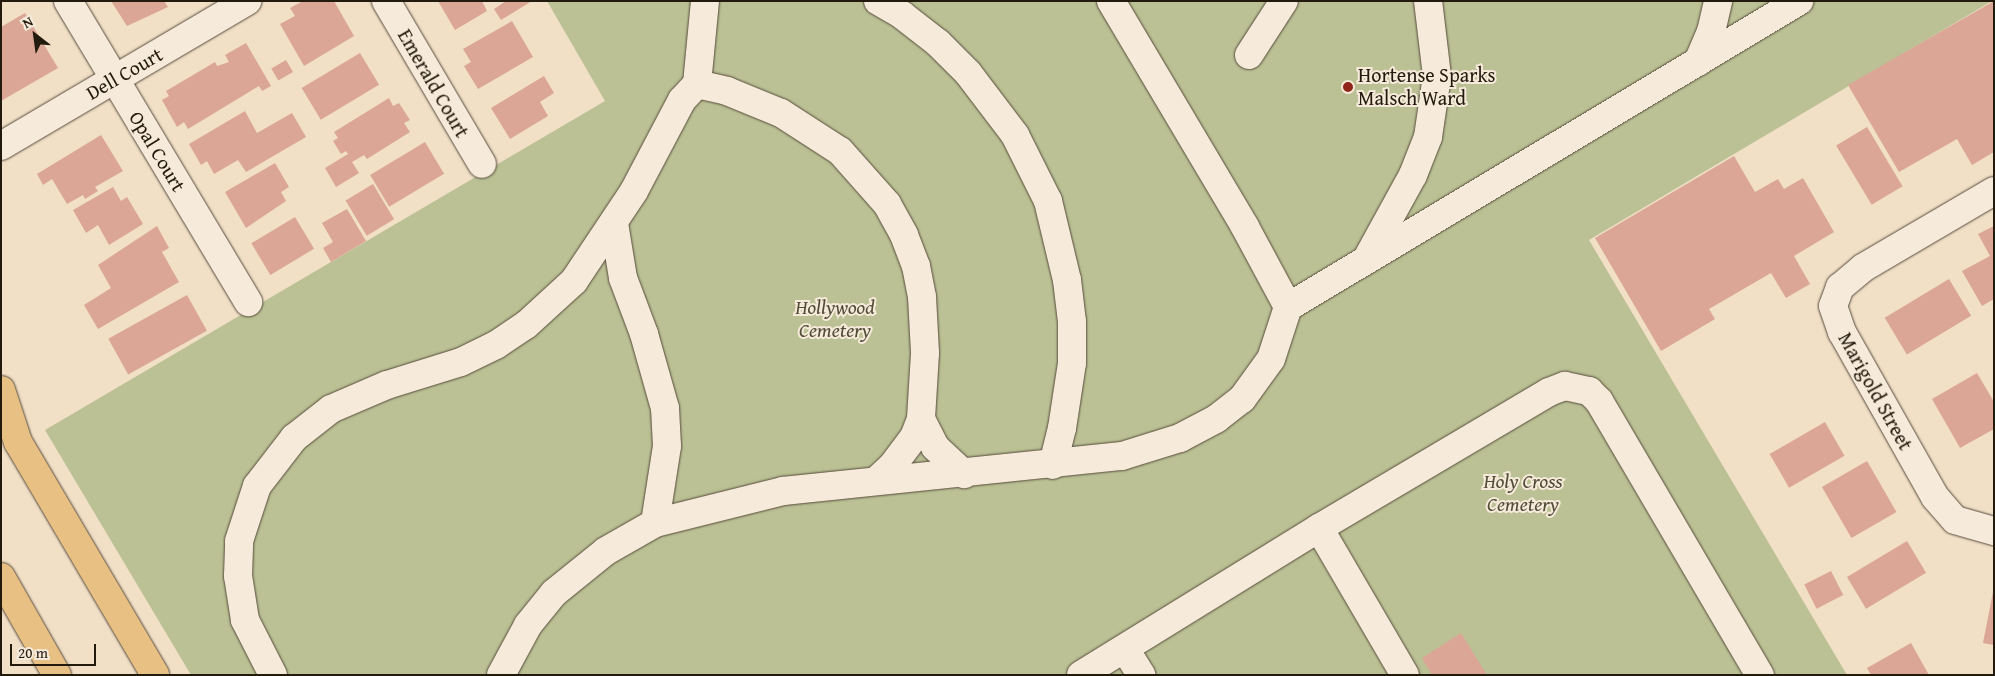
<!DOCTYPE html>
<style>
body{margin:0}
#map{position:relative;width:1995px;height:676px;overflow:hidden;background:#f1dfc6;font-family:"Gentium Book Plus",serif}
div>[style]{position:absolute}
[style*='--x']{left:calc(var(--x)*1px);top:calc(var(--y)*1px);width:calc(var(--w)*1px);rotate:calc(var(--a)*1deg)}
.green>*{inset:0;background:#bbc194}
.building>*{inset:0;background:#dba696;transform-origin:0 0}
.roads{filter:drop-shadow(0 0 1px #564b3c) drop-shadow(0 0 1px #564b3c)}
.minor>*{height:28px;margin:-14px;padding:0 14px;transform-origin:14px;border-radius:14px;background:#f6eada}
.major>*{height:28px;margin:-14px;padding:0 14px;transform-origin:14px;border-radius:14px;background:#e8c083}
.highway>*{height:28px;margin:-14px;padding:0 14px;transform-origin:14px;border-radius:14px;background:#e8c083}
.dots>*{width:14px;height:14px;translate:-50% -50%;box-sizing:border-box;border:2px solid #f6eada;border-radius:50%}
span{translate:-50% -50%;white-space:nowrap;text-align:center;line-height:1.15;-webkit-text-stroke:4px #f6eada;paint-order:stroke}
.street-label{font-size:20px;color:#231a0e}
.poi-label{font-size:20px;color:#231a0e}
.left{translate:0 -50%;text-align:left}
.park-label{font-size:20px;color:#514c36;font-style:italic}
.frame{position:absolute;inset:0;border:2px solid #231a0e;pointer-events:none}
.north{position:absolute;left:10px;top:10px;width:50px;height:50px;-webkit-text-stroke:4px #f6eada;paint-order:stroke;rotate:330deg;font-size:14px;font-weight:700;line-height:20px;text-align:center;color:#231a0e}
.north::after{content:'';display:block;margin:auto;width:18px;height:22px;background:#231a0e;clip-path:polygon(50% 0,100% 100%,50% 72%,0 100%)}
.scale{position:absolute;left:10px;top:644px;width:86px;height:22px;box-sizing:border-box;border:2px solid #231a0e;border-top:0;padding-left:6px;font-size:15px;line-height:18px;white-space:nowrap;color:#231a0e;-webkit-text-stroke:4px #f6eada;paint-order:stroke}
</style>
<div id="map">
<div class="green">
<div style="clip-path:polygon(547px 1px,1992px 1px,1589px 240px,1847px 675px,191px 675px,45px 430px,605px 101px)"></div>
</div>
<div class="building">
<div style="clip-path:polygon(111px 1px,164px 1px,168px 7px,127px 26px)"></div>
<div style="clip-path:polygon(303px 1px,334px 1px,354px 36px,304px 66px,280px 24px,295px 16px,290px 8px)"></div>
<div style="clip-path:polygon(438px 1px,482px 1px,487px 11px,455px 30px)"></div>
<div style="clip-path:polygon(506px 1px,532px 1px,501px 20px,494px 9px)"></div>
<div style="clip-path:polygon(1994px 1px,1994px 152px,1972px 165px,1957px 139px,1899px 172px,1848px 85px)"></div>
<div style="clip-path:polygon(25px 13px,58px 68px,1px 101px,1px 27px)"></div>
<div style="clip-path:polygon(512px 21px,533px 57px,478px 89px,464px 66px,471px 62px,463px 49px)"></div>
<div style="clip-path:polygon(246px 43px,271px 86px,262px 91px,259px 86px,188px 129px,184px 122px,177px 127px,162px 100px,169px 96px,166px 91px,215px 62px,217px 66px,229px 62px,225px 55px)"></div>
<div style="left:360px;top:53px;width:37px;height:68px;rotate:59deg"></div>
<div style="left:286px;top:60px;width:14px;height:17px;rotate:60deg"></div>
<div style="clip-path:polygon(544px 76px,554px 93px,540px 102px,548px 116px,510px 139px,491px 108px)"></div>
<div style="clip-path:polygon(389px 98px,393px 106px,399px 103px,410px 120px,404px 123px,410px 132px,367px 159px,364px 155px,352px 162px,359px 173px,336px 187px,325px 168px,348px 154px,346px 151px,341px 154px,333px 141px,338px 138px,334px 132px)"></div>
<div style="clip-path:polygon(245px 111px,257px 133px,292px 113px,306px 137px,246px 172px,238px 160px,214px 174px,207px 161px,201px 165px,189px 144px)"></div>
<div style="left:1867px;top:127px;width:69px;height:36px;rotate:59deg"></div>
<div style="clip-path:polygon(101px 135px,123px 171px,95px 187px,98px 191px,85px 199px,83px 195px,67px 204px,52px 179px,43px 185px,37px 174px)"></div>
<div style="left:425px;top:142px;width:37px;height:64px;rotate:59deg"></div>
<div style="clip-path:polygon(1734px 156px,1755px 192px,1778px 179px,1784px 189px,1803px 178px,1834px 232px,1794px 256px,1810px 284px,1786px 298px,1771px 273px,1709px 309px,1715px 319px,1661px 351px,1595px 238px)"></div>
<div style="clip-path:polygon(275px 163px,289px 187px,281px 192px,286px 201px,246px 228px,225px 192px)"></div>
<div style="left:373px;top:184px;width:41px;height:32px;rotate:59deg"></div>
<div style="clip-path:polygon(113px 187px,121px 201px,127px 197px,143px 224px,109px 245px,98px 225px,86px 233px,73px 210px)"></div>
<div style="clip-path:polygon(347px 209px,366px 241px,331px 262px,323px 248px,333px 242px,322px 223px)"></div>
<div style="left:295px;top:217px;width:37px;height:51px;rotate:59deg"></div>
<div style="clip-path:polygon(157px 226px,169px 248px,162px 252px,179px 282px,98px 329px,84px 305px,111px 288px,98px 265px)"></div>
<div style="clip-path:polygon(1994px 226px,1994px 299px,1982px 306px,1962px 271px,1990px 256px,1978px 234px)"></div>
<div style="left:1949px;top:279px;width:43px;height:75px;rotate:59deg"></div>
<div style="left:187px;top:295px;width:41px;height:90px;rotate:61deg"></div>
<div style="clip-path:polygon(1977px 373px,1994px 402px,1994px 429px,1960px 448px,1932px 399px)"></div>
<div style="left:1825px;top:422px;width:39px;height:64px;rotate:60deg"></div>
<div style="left:1867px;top:461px;width:59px;height:52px;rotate:60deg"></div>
<div style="left:1907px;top:541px;width:37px;height:70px;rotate:59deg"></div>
<div style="left:1831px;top:571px;width:27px;height:30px;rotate:63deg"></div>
<div style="clip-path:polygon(1993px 592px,1994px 592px,1994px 645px,1983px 643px)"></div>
<div style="clip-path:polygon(1461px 633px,1487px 675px,1432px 675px,1422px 658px)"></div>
<div style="clip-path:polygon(1911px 643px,1929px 675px,1871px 675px,1867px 668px)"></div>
</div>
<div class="roads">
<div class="minor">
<div style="--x:68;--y:1;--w:351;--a:59.1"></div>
<div style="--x:386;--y:1;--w:189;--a:59.5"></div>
<div style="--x:878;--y:1;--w:28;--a:30"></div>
<div style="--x:902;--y:15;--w:46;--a:37.9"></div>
<div style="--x:938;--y:43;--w:42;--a:45"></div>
<div style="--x:968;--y:73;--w:78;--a:52.8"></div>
<div style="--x:1015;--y:135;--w:74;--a:63.4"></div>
<div style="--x:1048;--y:201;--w:81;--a:76.5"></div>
<div style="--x:1067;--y:280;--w:42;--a:83.2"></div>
<div style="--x:1072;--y:322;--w:41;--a:90"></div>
<div style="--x:1072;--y:363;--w:66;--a:98.7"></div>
<div style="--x:1062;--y:428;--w:38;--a:104"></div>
<div style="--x:1111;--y:1;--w:263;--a:59.3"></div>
<div style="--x:1245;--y:227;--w:91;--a:61.7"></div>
<div style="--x:1249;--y:55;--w:64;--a:-57.1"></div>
<div style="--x:1698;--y:62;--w:33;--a:-67"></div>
<div style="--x:1711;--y:32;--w:32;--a:-77"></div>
<div style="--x:697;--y:84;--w:31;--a:13"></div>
<div style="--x:727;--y:91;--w:58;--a:22.2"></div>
<div style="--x:781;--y:113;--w:70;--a:32.8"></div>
<div style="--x:840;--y:151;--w:71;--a:48.4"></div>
<div style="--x:887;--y:204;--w:35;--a:61"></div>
<div style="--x:904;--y:235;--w:33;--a:69"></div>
<div style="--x:916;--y:266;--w:32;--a:79"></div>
<div style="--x:922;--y:297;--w:56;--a:86.9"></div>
<div style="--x:925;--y:353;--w:66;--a:93.5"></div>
<div style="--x:921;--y:419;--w:19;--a:111"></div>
<div style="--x:914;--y:437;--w:38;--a:127"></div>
<div style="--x:891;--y:467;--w:19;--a:137"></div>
<div style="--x:1;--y:146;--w:286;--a:-30.5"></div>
<div style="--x:1994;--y:191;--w:152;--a:149.6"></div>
<div style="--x:1863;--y:268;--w:30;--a:140"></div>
<div style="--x:1840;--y:287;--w:20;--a:110"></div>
<div style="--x:1833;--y:306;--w:28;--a:71"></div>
<div style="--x:1842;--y:332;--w:189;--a:60.6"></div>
<div style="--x:1935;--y:497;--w:30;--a:49"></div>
<div style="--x:1955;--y:520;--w:41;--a:15.8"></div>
<div style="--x:614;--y:223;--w:56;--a:80.7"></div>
<div style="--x:623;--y:278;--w:60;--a:69.4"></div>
<div style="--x:644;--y:334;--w:77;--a:74.2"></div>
<div style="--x:665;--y:408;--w:38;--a:87"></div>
<div style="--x:667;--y:446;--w:78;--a:98.9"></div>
<div style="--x:1369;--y:255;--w:91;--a:-61.2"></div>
<div style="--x:1413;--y:175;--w:41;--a:-68.5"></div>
<div style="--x:1428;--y:137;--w:62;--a:-81.6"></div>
<div style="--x:1437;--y:76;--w:76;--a:-96.8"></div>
<div style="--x:921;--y:419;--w:31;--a:63"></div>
<div style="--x:935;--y:447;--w:40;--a:43"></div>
<div style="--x:1319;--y:528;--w:170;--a:59.7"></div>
<div style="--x:1125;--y:649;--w:31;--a:58"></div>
<div style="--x:273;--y:675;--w:62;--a:-117"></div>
<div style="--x:245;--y:620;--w:45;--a:-99"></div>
<div style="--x:238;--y:576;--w:35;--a:-88"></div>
<div style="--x:239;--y:541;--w:58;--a:-71.9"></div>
<div style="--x:257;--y:486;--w:61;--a:-52.4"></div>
<div style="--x:294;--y:438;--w:47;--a:-38.1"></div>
<div style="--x:331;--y:409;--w:61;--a:-23.2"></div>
<div style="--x:387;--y:385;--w:77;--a:-17.3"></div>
<div style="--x:461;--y:362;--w:39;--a:-26"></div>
<div style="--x:496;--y:345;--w:36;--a:-34"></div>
<div style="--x:526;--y:325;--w:65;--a:-42.5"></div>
<div style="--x:574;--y:281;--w:108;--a:-56.3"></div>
<div style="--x:634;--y:191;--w:103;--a:-62.2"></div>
<div style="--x:682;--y:100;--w:22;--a:-47"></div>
<div style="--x:697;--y:84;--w:83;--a:-84.5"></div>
<div style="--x:501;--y:675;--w:57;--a:-61.6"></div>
<div style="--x:528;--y:625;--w:41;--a:-50.9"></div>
<div style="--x:554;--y:593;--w:67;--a:-38.9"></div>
<div style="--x:606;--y:551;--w:56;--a:-29.7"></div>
<div style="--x:655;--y:523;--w:132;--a:-14"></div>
<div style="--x:783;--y:491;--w:341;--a:-5.9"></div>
<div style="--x:1122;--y:456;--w:61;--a:-17.2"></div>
<div style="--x:1180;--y:438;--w:41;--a:-27.8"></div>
<div style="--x:1216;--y:419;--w:33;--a:-38"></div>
<div style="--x:1242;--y:399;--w:49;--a:-54.1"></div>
<div style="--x:1271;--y:359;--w:55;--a:-71.9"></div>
<div style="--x:1288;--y:307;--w:596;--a:-30.91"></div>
<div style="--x:1081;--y:675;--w:280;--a:-31.7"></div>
<div style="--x:1319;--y:528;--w:267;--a:-30.6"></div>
<div style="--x:1549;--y:392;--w:17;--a:-21"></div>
<div style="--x:1565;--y:386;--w:25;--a:12"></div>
<div style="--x:1589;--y:391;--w:14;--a:45"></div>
<div style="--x:1599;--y:401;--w:318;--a:59.6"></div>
</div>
<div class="major">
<div style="--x:1;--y:390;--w:55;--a:71.9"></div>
<div style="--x:18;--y:442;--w:270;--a:59.5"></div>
</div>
<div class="highway">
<div style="--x:1;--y:577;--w:113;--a:60.3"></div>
</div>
</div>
<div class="dots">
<div style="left:1348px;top:87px;background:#8f2418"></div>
</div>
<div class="street-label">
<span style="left:124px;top:73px;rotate:-30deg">Dell Court</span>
<span style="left:434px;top:83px;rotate:60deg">Emerald Court</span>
<span style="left:158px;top:151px;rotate:59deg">Opal Court</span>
<span style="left:1876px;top:391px;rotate:61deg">Marigold Street</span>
</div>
<div class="poi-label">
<span class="left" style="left:1358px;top:86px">Hortense Sparks<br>Malsch Ward</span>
</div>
<div class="park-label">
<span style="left:835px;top:318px">Hollywood<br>Cemetery</span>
<span style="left:1523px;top:492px">Holy Cross<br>Cemetery</span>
</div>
<div class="frame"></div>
<div class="north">N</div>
<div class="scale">20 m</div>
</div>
